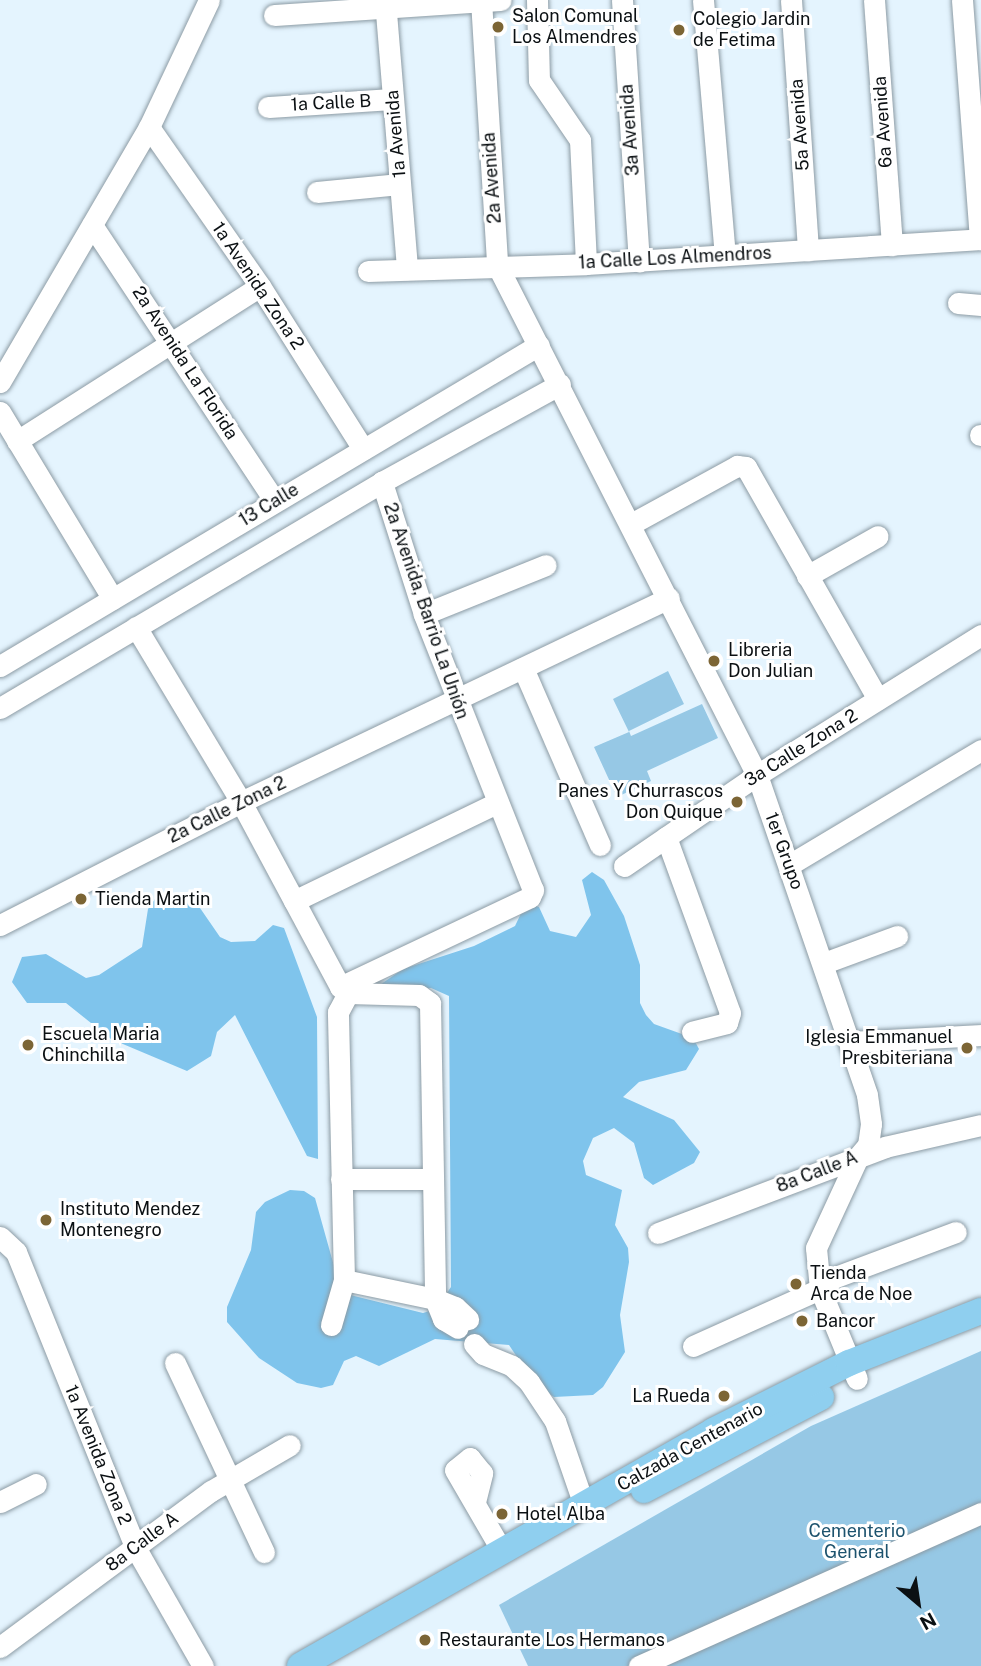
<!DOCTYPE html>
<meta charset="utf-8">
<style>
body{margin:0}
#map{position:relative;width:981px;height:1666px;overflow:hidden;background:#e4f4fe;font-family:"Public Sans",sans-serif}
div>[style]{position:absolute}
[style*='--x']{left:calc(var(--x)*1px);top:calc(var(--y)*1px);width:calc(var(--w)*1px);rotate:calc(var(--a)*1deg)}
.green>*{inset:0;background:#96c8e5}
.forest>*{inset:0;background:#7fc4ec}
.roads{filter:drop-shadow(0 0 2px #8c9ba4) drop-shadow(0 0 2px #8c9ba4)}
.minor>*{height:21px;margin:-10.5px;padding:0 10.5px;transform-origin:10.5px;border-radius:10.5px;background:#fff}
.major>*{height:26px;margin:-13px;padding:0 13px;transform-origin:13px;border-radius:13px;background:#8fcfef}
.dots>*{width:19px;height:19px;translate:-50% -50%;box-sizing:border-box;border:4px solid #fff;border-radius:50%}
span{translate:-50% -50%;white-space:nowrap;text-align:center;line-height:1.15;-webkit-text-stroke:6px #fff;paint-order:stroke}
.poi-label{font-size:18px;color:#0b1013}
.left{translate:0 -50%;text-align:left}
.right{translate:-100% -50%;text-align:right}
.street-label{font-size:18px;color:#0b1013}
.park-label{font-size:18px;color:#1d536e}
.north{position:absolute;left:883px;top:1568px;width:70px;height:70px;-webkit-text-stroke:5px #fff;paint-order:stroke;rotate:151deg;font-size:19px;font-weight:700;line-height:28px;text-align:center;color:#0b1013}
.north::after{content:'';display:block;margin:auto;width:24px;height:32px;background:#0b1013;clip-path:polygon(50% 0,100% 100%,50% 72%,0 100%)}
</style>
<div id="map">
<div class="green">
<div style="clip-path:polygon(668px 671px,684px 704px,629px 731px,631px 736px,702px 704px,718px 738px,647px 771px,651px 781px,617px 797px,594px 747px,629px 732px,613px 699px)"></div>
<div style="clip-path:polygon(981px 1351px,981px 1666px,528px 1666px,499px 1605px,811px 1426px)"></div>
</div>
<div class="forest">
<div style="clip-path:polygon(592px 872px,604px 880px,624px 916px,640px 965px,640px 1003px,646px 1015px,654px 1024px,693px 1038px,699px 1049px,686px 1070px,639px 1082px,623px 1097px,674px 1120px,700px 1152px,694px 1163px,653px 1185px,644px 1178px,634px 1143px,614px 1128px,593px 1138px,583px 1161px,586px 1175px,622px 1190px,615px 1225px,628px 1248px,629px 1262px,620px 1315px,625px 1352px,603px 1387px,593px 1395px,554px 1397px,535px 1384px,509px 1345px,435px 1339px,379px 1366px,356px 1356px,344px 1361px,333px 1385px,321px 1388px,297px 1383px,259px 1358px,227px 1322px,227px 1307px,251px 1250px,256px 1212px,265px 1202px,290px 1190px,304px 1191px,315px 1198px,334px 1266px,334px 1291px,423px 1313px,436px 1309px,451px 1287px,449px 996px,431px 988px,371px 991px,403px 969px,474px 946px,515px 926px,526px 903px,539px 907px,550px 931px,576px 937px,591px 915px,582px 880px)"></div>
<div style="clip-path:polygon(166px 896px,200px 908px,220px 937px,231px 942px,255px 941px,273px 925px,284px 928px,317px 1017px,318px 1159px,307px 1156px,235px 1015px,217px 1032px,211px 1056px,187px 1071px,111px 1039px,66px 1003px,27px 1003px,12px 982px,22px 957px,46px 954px,86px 978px,99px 975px,142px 947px,148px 909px,155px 899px)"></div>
</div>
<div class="roads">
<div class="minor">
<div style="--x:385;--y:0;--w:270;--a:85.3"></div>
<div style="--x:481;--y:0;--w:265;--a:86.5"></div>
<div style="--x:497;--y:265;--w:572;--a:62.99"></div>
<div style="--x:757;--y:775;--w:338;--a:71"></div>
<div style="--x:867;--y:1095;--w:29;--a:82"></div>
<div style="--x:871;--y:1124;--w:21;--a:98"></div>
<div style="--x:868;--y:1145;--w:16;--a:130"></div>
<div style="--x:858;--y:1157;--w:100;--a:114.8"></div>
<div style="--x:816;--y:1248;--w:41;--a:84.4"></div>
<div style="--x:820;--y:1289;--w:97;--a:67.7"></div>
<div style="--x:537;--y:0;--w:80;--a:88.6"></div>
<div style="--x:539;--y:80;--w:73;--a:55.7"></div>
<div style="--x:580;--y:140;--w:124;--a:87.2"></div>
<div style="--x:622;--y:0;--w:262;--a:86.3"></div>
<div style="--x:703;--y:0;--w:256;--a:85.1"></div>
<div style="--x:791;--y:0;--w:251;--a:86.1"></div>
<div style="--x:874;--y:0;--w:246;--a:85.8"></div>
<div style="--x:962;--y:0;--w:240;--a:85.7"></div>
<div style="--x:274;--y:15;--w:227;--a:-3.8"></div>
<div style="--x:268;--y:107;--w:125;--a:-3.7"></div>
<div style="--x:149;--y:127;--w:194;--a:55.1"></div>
<div style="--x:260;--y:286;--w:193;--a:57.7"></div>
<div style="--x:317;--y:192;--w:83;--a:-5.5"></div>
<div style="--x:92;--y:225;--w:331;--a:56.5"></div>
<div style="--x:368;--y:271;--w:218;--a:-1.8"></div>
<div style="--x:586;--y:264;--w:396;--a:-3.6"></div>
<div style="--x:958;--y:303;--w:23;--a:5"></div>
<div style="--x:0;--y:382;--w:295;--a:-59.7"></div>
<div style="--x:149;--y:127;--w:140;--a:-64.7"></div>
<div style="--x:0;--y:412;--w:218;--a:58.9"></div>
<div style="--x:980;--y:435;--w:1;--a:0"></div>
<div style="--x:17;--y:441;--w:288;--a:-32.5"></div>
<div style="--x:631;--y:524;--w:121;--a:-28.7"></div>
<div style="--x:737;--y:466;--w:9;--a:6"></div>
<div style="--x:746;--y:467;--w:267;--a:60.4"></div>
<div style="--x:807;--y:576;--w:81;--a:-29.4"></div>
<div style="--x:424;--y:614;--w:131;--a:-21.9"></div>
<div style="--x:136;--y:627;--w:204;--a:59"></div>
<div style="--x:241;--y:802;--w:210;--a:61.8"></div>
<div style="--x:340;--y:987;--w:210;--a:-25.3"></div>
<div style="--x:530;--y:897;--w:8;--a:-67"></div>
<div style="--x:533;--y:890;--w:297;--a:-111.6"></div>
<div style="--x:424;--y:614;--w:139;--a:-107.7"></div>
<div style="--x:0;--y:666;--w:627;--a:-30.78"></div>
<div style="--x:523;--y:668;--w:193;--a:66.5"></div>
<div style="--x:0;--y:708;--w:444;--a:-30.6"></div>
<div style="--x:382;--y:482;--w:203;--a:-28.8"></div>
<div style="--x:666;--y:837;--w:187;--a:70"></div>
<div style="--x:730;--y:1013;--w:10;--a:107"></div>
<div style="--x:727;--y:1023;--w:36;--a:166"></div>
<div style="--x:789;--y:865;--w:224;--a:-30.9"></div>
<div style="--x:624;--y:866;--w:161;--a:-34.4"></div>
<div style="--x:757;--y:775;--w:264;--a:-32"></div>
<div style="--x:294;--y:901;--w:225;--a:-25.8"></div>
<div style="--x:0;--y:925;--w:271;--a:-27"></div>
<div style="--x:241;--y:802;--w:474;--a:-25.5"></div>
<div style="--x:824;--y:963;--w:78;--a:-20.3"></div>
<div style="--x:851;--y:1042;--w:130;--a:-3.1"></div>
<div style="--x:341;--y:1179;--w:91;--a:0"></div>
<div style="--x:658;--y:1233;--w:243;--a:-20.7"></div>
<div style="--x:885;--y:1147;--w:98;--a:-12.9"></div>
<div style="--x:0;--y:1237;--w:22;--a:43"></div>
<div style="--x:16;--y:1252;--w:318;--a:68"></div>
<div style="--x:135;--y:1547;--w:137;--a:60.3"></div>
<div style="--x:344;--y:1280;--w:93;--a:11.8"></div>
<div style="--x:435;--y:1299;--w:22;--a:68"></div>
<div style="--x:443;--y:1319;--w:17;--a:31"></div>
<div style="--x:331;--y:1325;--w:47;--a:-73.9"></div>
<div style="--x:344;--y:1280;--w:268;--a:-91.3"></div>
<div style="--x:338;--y:1012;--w:21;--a:-62"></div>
<div style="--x:348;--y:993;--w:71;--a:1.6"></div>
<div style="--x:419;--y:995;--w:14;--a:36"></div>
<div style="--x:430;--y:1003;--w:296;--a:89"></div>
<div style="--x:435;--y:1299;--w:22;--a:22"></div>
<div style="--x:455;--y:1307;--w:18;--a:43"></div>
<div style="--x:474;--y:1344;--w:13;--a:48"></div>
<div style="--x:483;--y:1354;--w:31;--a:22"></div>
<div style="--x:512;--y:1366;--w:23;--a:43"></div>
<div style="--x:529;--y:1382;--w:47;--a:56.3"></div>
<div style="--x:555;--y:1421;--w:89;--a:71"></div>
<div style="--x:693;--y:1346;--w:139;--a:-24.2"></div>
<div style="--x:820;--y:1289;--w:17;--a:-40"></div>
<div style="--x:833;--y:1278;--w:131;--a:-20.5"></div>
<div style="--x:175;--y:1363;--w:209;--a:64.8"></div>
<div style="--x:0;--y:1502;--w:40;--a:-26.6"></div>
<div style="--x:475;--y:1502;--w:30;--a:-76"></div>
<div style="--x:482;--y:1473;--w:19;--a:-129"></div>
<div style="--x:470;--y:1458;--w:19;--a:141"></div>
<div style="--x:455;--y:1470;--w:94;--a:59.9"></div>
<div style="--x:0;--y:1647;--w:262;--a:-36.5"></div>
<div style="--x:211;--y:1491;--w:91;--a:-30.2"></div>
<div style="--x:639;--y:1666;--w:375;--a:-24.1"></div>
</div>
<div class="major">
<div style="--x:644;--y:1490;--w:200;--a:-27.7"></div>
<div style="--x:300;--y:1666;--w:475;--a:-29.6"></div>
<div style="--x:713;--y:1431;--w:152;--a:-26.6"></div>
<div style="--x:849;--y:1363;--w:142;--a:-21.5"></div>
</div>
</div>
<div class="dots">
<div style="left:498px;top:27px;background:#7c6535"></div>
<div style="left:679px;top:30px;background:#7c6535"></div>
<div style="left:714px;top:661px;background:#7c6535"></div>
<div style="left:737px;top:802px;background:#7c6535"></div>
<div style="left:81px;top:899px;background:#7c6535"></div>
<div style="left:28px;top:1045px;background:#7c6535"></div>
<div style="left:967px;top:1048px;background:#7c6535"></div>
<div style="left:46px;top:1220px;background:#7c6535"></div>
<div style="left:796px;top:1284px;background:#7c6535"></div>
<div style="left:802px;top:1321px;background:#7c6535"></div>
<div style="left:724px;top:1396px;background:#7c6535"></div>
<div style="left:502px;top:1514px;background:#7c6535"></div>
<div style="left:425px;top:1640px;background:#7c6535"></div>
</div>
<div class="poi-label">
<span class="left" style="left:512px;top:27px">Salon Comunal<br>Los Almendres</span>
<span class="left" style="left:693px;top:30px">Colegio Jardin<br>de Fetima</span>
<span class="left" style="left:728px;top:661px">Libreria<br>Don Julian</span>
<span class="right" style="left:723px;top:802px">Panes Y Churrascos<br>Don Quique</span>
<span class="left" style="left:95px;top:899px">Tienda Martin</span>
<span class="left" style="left:42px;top:1045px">Escuela Maria<br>Chinchilla</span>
<span class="right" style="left:953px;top:1048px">Iglesia Emmanuel<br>Presbiteriana</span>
<span class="left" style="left:60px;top:1220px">Instituto Mendez<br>Montenegro</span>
<span class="left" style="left:810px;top:1284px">Tienda<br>Arca de Noe</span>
<span class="left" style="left:816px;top:1321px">Bancor</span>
<span class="right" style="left:710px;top:1396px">La Rueda</span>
<span class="left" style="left:516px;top:1514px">Hotel Alba</span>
<span class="left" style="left:439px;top:1640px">Restaurante Los Hermanos</span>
</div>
<div class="street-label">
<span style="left:331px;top:103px;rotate:-3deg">1a Calle B</span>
<span style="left:883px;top:122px;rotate:-94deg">6a Avenida</span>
<span style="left:800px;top:125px;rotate:-94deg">5a Avenida</span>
<span style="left:630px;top:130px;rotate:-94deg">3a Avenida</span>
<span style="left:396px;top:134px;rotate:-95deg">1a Avenida</span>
<span style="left:492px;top:178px;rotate:-94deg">2a Avenida</span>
<span style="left:675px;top:258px;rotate:-3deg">1a Calle Los Almendros</span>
<span style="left:258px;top:286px;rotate:56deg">1a Avenida Zona 2</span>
<span style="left:185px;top:363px;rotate:57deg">2a Avenida La Florida</span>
<span style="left:269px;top:505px;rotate:-31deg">13 Calle</span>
<span style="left:426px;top:611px;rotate:71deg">2a Avenida, Barrio La Unión</span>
<span style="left:801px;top:748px;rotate:-32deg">3a Calle Zona 2</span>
<span style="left:227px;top:810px;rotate:-26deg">2a Calle Zona 2</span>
<span style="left:784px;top:851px;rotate:70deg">1er Grupo</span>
<span style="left:817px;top:1172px;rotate:-21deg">8a Calle A</span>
<span style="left:690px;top:1447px;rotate:-29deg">Calzada Centenario</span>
<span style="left:98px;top:1455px;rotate:68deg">1a Avenida Zona 2</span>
<span style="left:142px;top:1542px;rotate:-37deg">8a Calle A</span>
</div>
<div class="park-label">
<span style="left:857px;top:1542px">Cementerio<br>General</span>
</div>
<div class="north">N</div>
</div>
